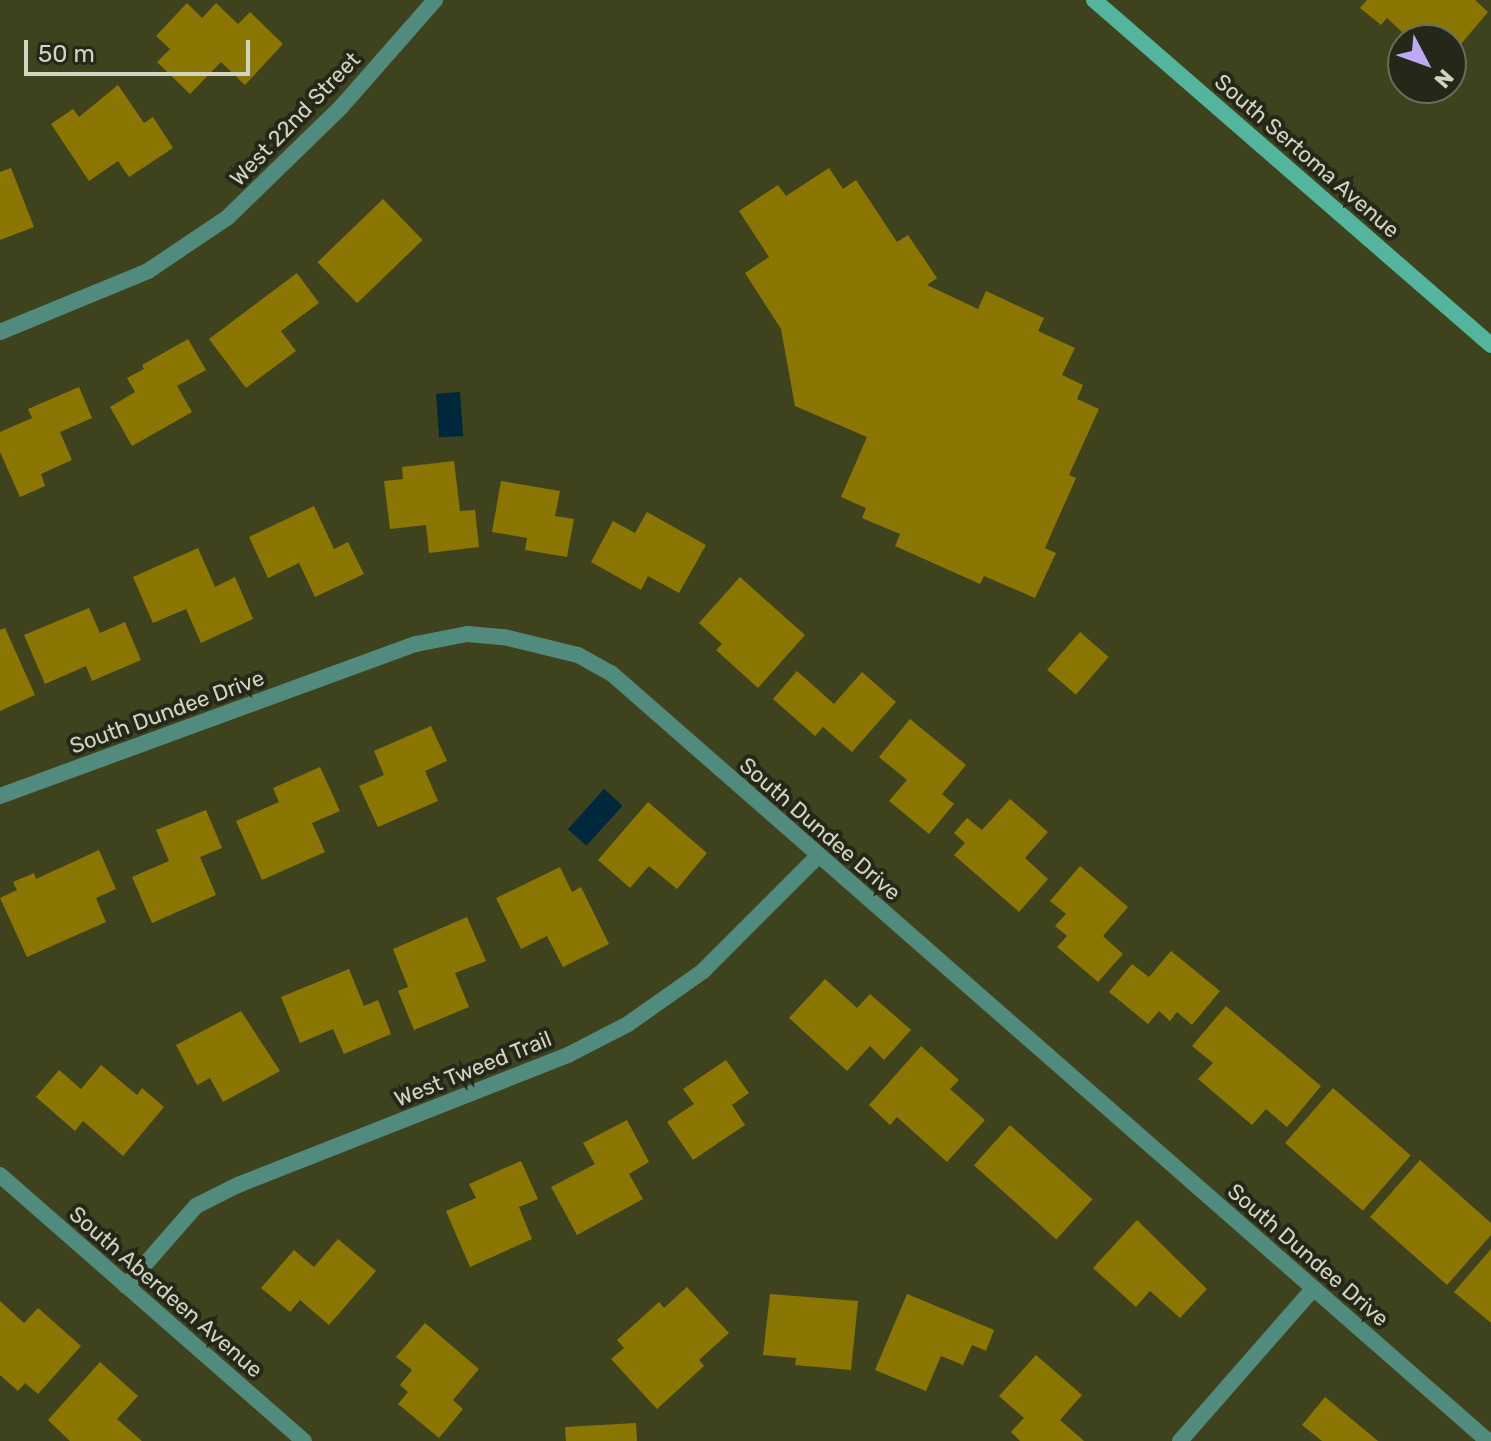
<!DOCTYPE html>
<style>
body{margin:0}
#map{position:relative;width:1491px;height:1441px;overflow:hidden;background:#3e431e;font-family:Rubik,sans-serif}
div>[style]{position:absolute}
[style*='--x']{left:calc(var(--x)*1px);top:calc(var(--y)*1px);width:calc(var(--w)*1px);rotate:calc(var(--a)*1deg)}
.water>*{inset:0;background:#00283c;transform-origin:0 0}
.building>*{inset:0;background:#8b7604;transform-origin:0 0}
.minor>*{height:16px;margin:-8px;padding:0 8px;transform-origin:8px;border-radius:8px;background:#518b7d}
.tertiary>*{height:16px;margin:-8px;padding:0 8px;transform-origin:8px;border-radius:8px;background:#518b7d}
.secondary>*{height:16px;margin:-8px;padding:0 8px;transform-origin:8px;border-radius:8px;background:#53b59e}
span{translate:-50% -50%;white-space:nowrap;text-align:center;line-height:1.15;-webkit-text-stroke:8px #252818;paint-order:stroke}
.street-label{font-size:22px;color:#d1d5c0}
.north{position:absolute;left:1387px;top:24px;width:80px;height:80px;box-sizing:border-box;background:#252818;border:2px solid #6a6d5b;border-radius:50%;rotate:131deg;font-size:22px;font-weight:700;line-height:32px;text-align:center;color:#d1d5c0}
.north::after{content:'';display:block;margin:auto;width:28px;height:36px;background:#bda9f5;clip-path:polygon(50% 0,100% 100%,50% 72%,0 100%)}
.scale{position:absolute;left:24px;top:40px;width:226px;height:36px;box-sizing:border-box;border:4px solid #d1d5c0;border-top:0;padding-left:10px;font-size:24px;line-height:28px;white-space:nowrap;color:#d1d5c0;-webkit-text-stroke:6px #252818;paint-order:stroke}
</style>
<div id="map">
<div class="water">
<div style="left:460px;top:392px;width:44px;height:24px;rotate:86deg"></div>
<div style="left:604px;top:789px;width:25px;height:54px;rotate:42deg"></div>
</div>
<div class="building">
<div style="clip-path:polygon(1367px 0,1475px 0,1488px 12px,1461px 44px,1441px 27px,1430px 40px,1403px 43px,1397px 38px,1402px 32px,1387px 18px,1381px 25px,1360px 8px)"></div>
<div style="clip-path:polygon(187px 3px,202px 18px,216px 3px,238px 24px,250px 12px,283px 44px,245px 85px,221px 62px,190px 94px,157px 62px,170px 49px,156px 36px)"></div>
<div style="clip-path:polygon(118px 85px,144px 123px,153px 117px,173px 148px,129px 177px,118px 161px,89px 181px,51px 124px,73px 109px,79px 117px)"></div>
<div style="clip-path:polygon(11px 168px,34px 227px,0 240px,0 172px)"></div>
<div style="clip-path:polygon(829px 168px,843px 189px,856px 180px,897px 242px,908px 235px,937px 278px,927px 285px,978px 309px,986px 291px,1044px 318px,1038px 331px,1075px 348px,1062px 375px,1083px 385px,1077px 399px,1099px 409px,1069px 475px,1076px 478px,1045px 548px,1056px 553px,1035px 598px,984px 576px,980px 584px,895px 546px,900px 534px,862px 518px,866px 508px,841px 497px,867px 437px,795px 406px,781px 329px,745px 273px,769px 257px,739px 211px,778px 185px,786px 196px)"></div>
<div style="left:383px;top:199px;width:57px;height:91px;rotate:46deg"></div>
<div style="clip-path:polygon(297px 273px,319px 303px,281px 331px,296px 351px,246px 388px,209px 339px)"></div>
<div style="clip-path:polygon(188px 339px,206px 370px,177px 386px,192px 412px,132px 446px,110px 407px,135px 392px,127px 378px,144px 369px,142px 365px)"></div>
<div style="clip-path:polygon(79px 387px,92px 418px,60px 432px,72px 460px,41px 474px,45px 486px,20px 497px,0 452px,0 432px,32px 418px,28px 409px)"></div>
<div style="clip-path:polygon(454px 461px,460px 511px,475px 510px,479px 547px,429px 553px,426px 525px,390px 529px,384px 481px,403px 479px,402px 467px)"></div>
<div style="clip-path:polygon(501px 481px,560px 491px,555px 516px,574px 519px,567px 557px,525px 550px,527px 538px,492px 532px)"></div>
<div style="clip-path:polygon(314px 506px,334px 549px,348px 542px,364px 574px,315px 597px,299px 563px,268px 578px,249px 537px)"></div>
<div style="clip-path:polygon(647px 512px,706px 545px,679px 593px,648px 576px,641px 590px,591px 562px,613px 521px,635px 533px)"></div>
<div style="clip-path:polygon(198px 548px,215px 587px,235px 577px,253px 619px,201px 643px,186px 609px,153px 623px,133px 577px)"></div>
<div style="clip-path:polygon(740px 577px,805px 635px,758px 688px,716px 650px,722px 644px,699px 623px)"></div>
<div style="clip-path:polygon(89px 608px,100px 633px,125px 622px,141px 660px,92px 681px,86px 666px,45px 684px,24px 635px)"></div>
<div style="clip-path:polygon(5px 628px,35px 695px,0 711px,0 630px)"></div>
<div style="left:1080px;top:632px;width:38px;height:50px;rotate:41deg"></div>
<div style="clip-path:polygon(797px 671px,834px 704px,862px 672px,896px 702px,852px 752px,823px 727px,815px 736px,773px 699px)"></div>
<div style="clip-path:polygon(910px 719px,966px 765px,942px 794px,954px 804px,929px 834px,889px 801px,907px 780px,879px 757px)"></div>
<div style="clip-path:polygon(431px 726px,447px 761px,425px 771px,438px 801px,378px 827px,359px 786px,384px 775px,374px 751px)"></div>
<div style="clip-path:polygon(320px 767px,340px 811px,312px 823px,325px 852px,262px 880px,236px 821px,279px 802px,273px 788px)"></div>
<div style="clip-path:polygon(1010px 799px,1048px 832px,1025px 858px,1048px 879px,1019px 912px,954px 855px,965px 843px,954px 833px,967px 818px,982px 830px)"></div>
<div style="clip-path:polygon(648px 802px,707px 853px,677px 889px,649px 866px,630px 888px,598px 860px)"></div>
<div style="clip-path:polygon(206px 810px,222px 848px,200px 857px,216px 895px,152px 923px,132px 877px,169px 861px,156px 830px)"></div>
<div style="clip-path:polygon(99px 850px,116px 889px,96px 898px,106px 922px,27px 957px,0 898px,17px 890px,13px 882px,34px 873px,36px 879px)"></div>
<div style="clip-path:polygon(1080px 866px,1128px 907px,1103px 936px,1123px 954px,1098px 982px,1057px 947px,1067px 936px,1055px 926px,1066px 914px,1050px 901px)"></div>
<div style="clip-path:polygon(560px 867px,572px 892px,581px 887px,609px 944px,563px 967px,547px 936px,521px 949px,496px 898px)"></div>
<div style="clip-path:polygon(467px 917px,486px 961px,455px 973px,469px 1007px,414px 1030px,398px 991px,408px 987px,393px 949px)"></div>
<div style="clip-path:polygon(1171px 951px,1220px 991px,1192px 1025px,1177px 1012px,1170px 1021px,1159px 1011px,1148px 1024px,1109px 992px,1132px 964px,1149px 977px)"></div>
<div style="clip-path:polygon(349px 969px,364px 1006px,378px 1000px,391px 1034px,344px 1054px,333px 1029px,300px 1043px,281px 997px)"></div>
<div style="clip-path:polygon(825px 979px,857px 1008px,870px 994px,911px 1030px,884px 1060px,870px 1046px,847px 1071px,789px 1018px)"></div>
<div style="clip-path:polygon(1226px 1006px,1321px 1086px,1287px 1127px,1266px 1109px,1252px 1125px,1198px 1079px,1213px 1063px,1192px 1046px)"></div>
<div style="clip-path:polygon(241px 1011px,280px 1071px,223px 1102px,210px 1078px,197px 1085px,176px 1045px)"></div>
<div style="clip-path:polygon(921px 1046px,959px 1080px,950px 1089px,985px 1120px,947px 1162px,897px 1117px,890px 1125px,869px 1105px)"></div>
<div style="clip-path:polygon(726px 1060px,749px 1093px,732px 1105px,745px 1125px,693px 1160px,667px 1122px,694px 1104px,683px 1089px)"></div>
<div style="clip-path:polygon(101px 1065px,137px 1095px,142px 1088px,164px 1107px,123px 1156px,83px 1121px,75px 1131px,36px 1097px,59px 1070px,81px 1089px)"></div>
<div style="left:1333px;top:1088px;width:103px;height:73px;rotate:41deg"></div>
<div style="clip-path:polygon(627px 1120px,649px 1162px,629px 1174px,643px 1199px,577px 1235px,551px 1187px,595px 1164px,583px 1143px)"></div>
<div style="left:1010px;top:1125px;width:111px;height:54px;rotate:42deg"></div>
<div style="clip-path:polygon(1420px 1160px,1491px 1223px,1491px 1235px,1447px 1285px,1370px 1217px)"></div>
<div style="clip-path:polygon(521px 1161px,538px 1199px,519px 1207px,532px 1239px,470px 1267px,446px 1211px,476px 1198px,469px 1184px)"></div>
<div style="clip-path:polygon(1137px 1220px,1207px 1289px,1180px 1318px,1150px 1291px,1136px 1307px,1093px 1268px)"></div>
<div style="clip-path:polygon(338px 1239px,376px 1271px,329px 1325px,300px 1300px,290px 1312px,261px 1288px,294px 1250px,314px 1267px)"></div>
<div style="clip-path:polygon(1491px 1249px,1491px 1323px,1454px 1292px)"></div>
<div style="clip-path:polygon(687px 1287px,729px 1333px,699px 1360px,704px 1366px,657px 1409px,611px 1359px,624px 1348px,617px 1340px,659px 1302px,664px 1308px)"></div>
<div style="clip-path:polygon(770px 1294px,858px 1301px,851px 1370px,795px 1365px,796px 1358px,763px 1355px)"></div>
<div style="clip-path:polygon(907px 1294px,994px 1330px,986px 1351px,972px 1345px,963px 1365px,941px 1356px,926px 1391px,875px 1370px)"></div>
<div style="clip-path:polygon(0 1301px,24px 1323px,38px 1308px,81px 1346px,38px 1394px,25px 1383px,18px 1391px,0 1375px)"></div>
<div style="clip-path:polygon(425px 1323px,479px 1369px,453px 1400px,463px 1409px,439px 1438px,398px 1404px,408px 1392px,400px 1385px,412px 1370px,396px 1357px)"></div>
<div style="clip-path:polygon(1036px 1355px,1082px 1395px,1060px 1420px,1084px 1441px,1020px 1441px,1011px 1432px,1024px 1418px,999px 1396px)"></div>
<div style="clip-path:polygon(100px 1362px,138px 1396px,117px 1419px,142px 1441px,70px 1441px,48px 1420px)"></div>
<div style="clip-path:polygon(1325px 1397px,1378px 1441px,1322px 1441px,1302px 1425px)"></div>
<div style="clip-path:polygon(636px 1423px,637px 1441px,566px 1441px,565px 1427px)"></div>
</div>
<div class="minor">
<div style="--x:0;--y:796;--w:443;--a:-20.1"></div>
<div style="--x:416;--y:644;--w:52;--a:-11.1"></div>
<div style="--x:467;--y:634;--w:37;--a:5"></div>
<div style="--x:504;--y:637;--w:76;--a:13.7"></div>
<div style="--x:578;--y:655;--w:38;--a:29"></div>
<div style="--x:611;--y:673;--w:1166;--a:41.21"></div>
<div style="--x:0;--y:1175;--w:404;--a:41.2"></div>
<div style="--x:126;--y:1286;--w:106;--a:-48.8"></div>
<div style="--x:196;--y:1206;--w:47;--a:-26.6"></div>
<div style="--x:238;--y:1185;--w:355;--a:-21.5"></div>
<div style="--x:568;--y:1055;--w:68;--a:-27.3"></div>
<div style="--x:628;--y:1024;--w:92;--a:-35.2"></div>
<div style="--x:703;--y:971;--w:163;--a:-45"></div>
<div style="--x:1180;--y:1441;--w:202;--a:-48.8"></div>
</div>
<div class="tertiary">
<div style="--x:0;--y:332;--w:160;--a:-22.4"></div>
<div style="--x:148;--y:271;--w:97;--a:-34"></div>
<div style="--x:228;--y:217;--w:159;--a:-44.2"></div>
<div style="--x:342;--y:106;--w:141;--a:-48.7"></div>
</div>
<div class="secondary">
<div style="--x:1094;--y:0;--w:526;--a:40.99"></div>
</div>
<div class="street-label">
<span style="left:295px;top:119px;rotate:-46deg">West 22nd Street</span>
<span style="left:1307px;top:156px;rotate:41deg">South Sertoma Avenue</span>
<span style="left:167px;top:712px;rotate:-20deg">South Dundee Drive</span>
<span style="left:820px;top:829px;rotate:41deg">South Dundee Drive</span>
<span style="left:473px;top:1069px;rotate:-22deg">West Tweed Trail</span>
<span style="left:1308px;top:1255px;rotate:41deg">South Dundee Drive</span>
<span style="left:166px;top:1292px;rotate:41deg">South Aberdeen Avenue</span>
</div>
<div class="north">N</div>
<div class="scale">50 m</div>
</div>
